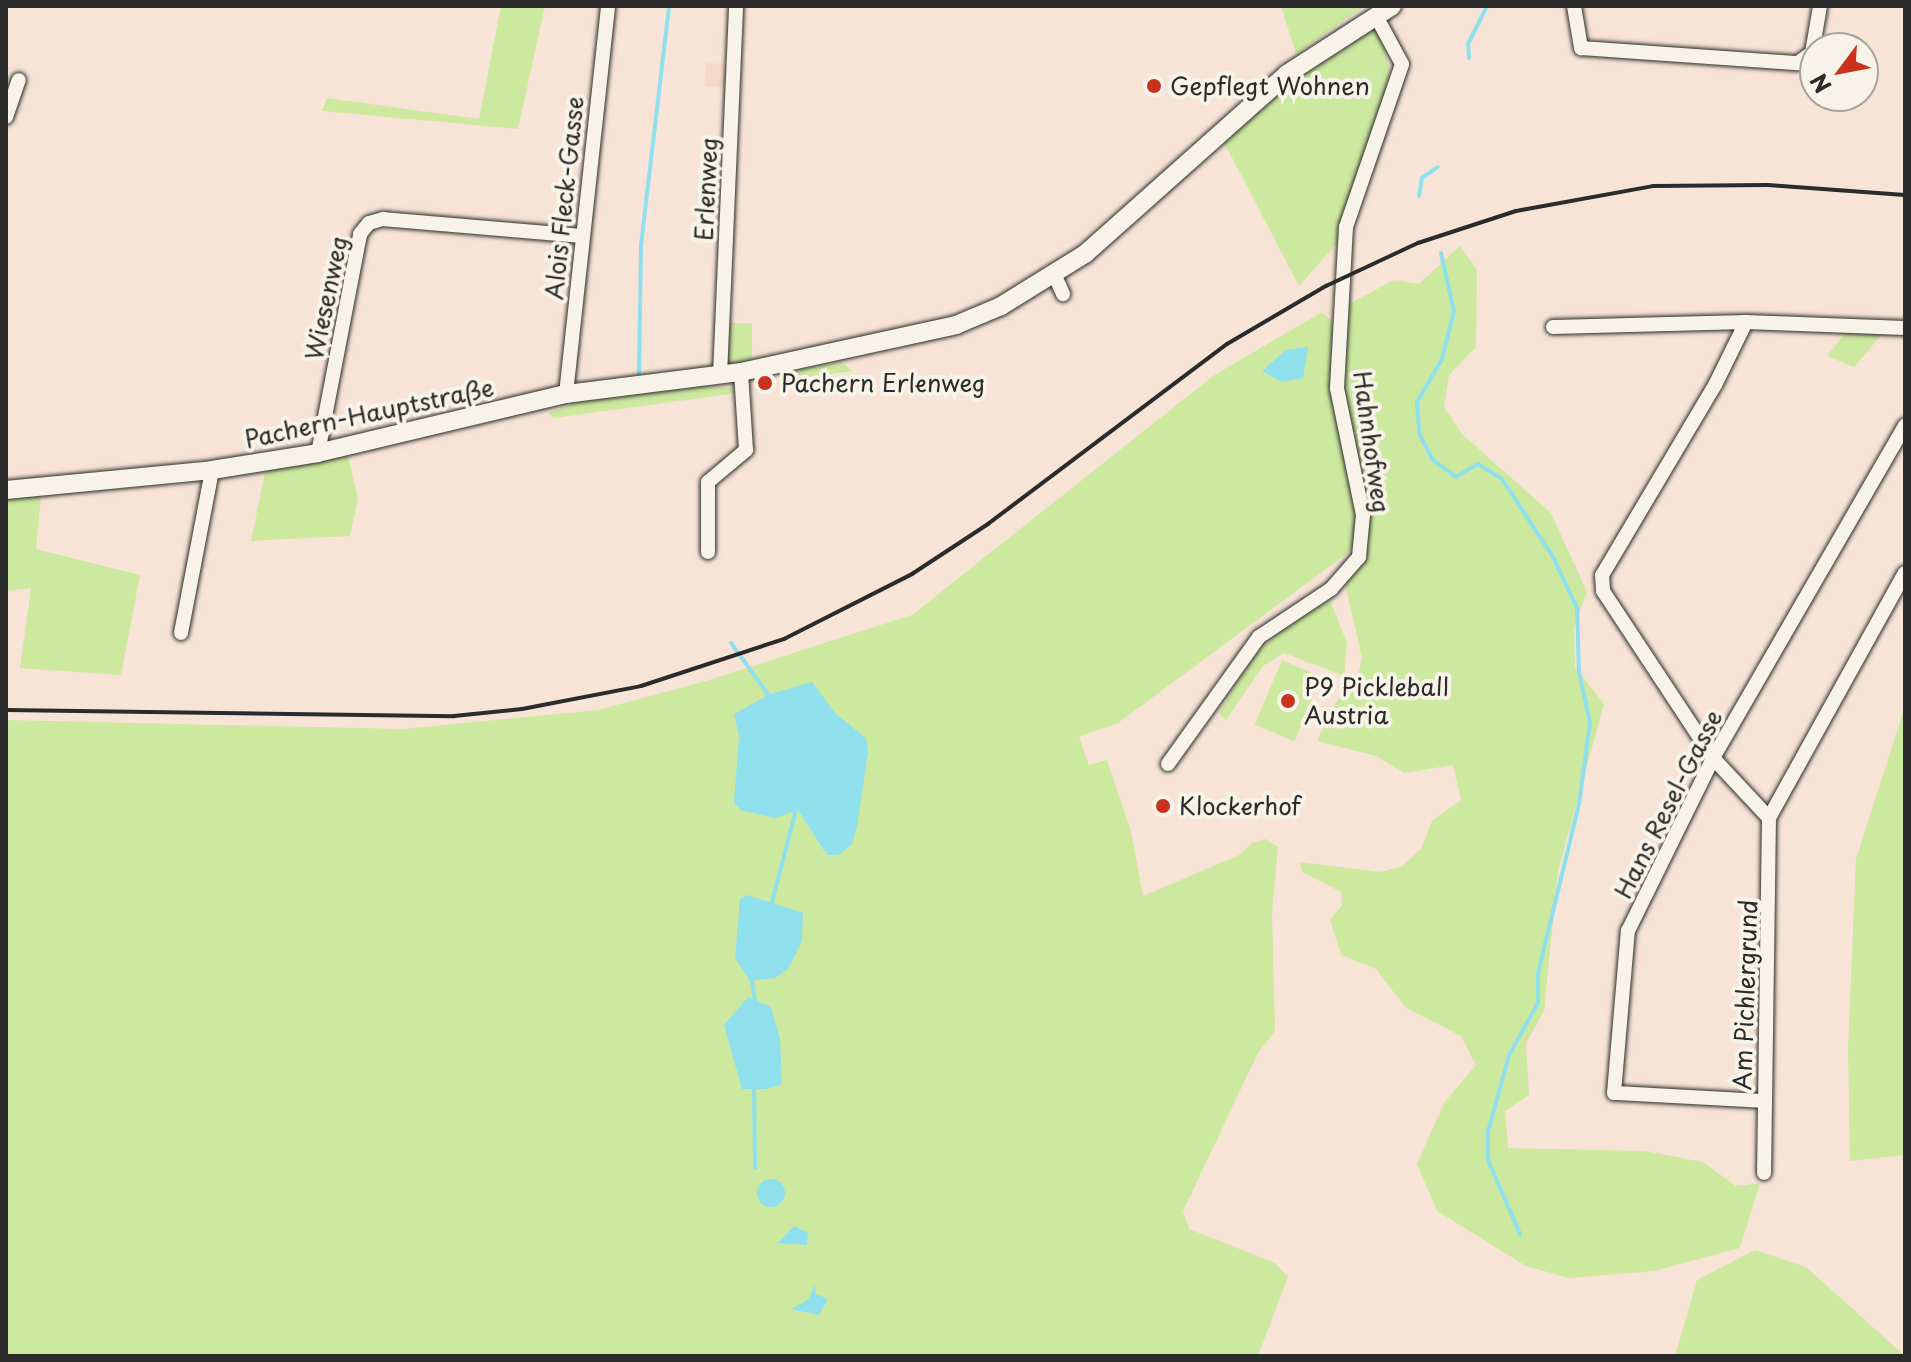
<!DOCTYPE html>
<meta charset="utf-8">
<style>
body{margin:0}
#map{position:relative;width:1911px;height:1362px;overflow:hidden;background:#f7e4d6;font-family:"Playpen Sans",sans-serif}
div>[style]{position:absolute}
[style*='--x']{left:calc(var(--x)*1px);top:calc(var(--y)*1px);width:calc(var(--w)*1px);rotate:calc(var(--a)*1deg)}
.built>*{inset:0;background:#f7d9ca;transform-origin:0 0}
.green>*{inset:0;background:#cde89f;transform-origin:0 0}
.water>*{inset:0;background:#90dfed}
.round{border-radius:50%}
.stream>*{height:4px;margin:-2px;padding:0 2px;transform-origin:2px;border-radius:2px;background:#90dfed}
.roads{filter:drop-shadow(0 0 2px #2b2b2b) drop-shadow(0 0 2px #2b2b2b)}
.minor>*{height:14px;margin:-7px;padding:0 7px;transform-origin:7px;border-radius:7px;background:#f7f3e8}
.secondary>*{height:18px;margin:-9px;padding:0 9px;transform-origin:9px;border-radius:9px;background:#f7f3e8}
.rail>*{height:4px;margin:-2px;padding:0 2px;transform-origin:2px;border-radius:2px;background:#2b2b2b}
.dots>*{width:22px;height:22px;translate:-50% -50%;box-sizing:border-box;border:4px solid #f7f3e8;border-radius:50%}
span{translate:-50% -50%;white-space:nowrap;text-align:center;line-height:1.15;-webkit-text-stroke:8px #f7f3e8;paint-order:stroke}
.poi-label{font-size:24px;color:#2b2b2b}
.left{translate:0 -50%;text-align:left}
.street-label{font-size:24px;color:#2b2b2b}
.frame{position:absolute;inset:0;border:8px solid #2b2b2b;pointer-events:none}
.north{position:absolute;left:1799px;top:32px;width:80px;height:80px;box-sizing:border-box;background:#f7f3e8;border:2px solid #a5a39c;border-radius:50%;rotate:238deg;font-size:22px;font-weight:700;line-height:32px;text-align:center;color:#2b2b2b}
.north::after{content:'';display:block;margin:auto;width:28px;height:36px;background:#c8321e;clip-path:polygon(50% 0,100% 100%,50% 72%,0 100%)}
</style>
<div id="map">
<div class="built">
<div style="left:706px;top:63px;width:20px;height:23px;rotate:3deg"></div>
</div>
<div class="green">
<div style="clip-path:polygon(501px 6px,545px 6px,518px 129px,322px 111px,327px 98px,479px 119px)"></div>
<div style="clip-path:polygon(1281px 6px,1365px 6px,1296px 54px)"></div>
<div style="clip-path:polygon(1371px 27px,1381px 36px,1390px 71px,1380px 115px,1337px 243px,1299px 286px,1224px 142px,1290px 81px)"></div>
<div style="clip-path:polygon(1460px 246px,1477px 270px,1476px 347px,1449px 375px,1444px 407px,1462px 434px,1551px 513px,1587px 592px,1574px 627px,1575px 667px,1604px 704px,1558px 871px,1544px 1011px,1526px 1043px,1529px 1095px,1505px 1111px,1508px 1148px,1645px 1151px,1703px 1162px,1736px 1186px,1760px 1183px,1740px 1248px,1654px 1271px,1569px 1278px,1526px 1266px,1437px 1211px,1417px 1164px,1444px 1103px,1476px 1065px,1461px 1036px,1406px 1008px,1376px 969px,1341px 955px,1330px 920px,1342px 905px,1341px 892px,1302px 872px,1300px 862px,1381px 872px,1402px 866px,1421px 849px,1432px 821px,1461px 800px,1453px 765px,1404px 773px,1376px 756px,1317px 741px,1338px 699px,1356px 685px,1362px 658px,1345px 584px,1365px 552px,1370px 517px,1343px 389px,1347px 305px,1394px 280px,1419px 284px)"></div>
<div style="clip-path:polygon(1322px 312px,1334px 323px,1355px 487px,1357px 546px,1118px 723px,1079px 737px,1089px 765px,1107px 760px,1131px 831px,1143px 896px,1239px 855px,1252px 843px,1266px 839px,1278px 847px,1272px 913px,1275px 1031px,1258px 1053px,1183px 1211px,1189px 1229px,1275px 1263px,1288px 1277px,1258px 1356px,6px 1356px,6px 720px,403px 729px,598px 710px,706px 681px,912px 615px,1213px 376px)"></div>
<div style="left:724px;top:323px;width:28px;height:40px"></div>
<div style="clip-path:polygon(1849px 328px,1885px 331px,1854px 367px,1827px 356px)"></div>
<div style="clip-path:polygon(841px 362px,853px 371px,785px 380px,791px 371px)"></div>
<div style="clip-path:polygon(679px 385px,735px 388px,738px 393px,553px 418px,548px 413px,589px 398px)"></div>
<div style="clip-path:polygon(348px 456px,358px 499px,350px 536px,251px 541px,265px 472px)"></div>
<div style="clip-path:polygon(41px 496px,36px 549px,140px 575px,121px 675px,20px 668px,31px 588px,6px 591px,6px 498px)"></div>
<div style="clip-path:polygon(1330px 600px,1347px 643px,1344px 676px,1284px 653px,1263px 666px,1226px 720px,1219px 713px,1253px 655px,1290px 624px)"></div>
<div style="left:1282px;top:660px;width:43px;height:70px;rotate:23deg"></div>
<div style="clip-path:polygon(1905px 706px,1905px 1155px,1850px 1161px,1848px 1049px,1856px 859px)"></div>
<div style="clip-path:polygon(1755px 1250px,1806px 1267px,1905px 1356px,1675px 1356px,1697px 1280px)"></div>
</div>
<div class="water">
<div style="clip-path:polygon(1308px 347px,1303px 378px,1282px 382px,1262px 371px,1286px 350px)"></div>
<div style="clip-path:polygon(812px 682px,836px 714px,866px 738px,868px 752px,857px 826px,852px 844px,839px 855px,827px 855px,798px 810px,775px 818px,741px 810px,734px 802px,739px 736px,734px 714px,770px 694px)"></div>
<div style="clip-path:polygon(747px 895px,803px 913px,802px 941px,788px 969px,775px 978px,750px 981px,735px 958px,740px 899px)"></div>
<div style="clip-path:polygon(748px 997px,771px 1007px,780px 1039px,782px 1084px,767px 1089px,742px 1089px,724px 1025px)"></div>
<div class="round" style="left:757px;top:1179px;width:28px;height:28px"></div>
<div style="clip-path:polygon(794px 1226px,808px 1233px,807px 1245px,778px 1243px)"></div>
<div style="clip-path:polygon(815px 1285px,816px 1294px,828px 1299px,819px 1315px,791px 1309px,808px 1300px)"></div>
</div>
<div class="stream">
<div style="--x:1469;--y:58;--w:14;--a:-94"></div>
<div style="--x:1468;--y:44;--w:42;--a:-63.4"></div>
<div style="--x:1419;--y:196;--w:18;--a:-81"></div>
<div style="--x:1422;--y:178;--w:19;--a:-35"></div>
<div style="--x:1441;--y:253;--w:59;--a:77.4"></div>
<div style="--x:1454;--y:311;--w:49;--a:104"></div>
<div style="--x:1442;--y:359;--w:50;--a:120.2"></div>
<div style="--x:1417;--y:402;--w:31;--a:86"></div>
<div style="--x:1419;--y:433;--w:30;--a:63"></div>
<div style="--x:1433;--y:460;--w:29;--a:36"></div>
<div style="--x:1456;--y:477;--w:26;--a:-31"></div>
<div style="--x:1478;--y:464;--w:28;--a:32"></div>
<div style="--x:1502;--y:479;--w:91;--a:56.7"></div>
<div style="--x:1552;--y:555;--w:59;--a:64.7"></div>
<div style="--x:1577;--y:608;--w:64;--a:88.2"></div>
<div style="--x:1579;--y:672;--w:52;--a:77.8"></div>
<div style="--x:1590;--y:723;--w:82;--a:97.7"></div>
<div style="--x:1579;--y:804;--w:175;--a:103.6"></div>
<div style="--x:1538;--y:974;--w:29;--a:90"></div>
<div style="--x:1538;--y:1003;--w:60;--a:119.1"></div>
<div style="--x:1509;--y:1055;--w:80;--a:105.3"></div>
<div style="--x:1488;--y:1132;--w:28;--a:90"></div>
<div style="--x:1488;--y:1160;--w:81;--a:66.6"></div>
<div style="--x:639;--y:374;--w:129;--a:-89.1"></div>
<div style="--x:641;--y:245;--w:241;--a:-83.3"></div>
<div style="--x:731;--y:643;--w:67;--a:54.2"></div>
<div style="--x:771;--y:906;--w:103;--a:-75.4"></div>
<div style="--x:751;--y:976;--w:26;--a:81"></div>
<div style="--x:754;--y:1087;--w:81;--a:89.3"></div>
</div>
<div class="roads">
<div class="minor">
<div style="--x:1574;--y:6;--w:43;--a:80.5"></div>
<div style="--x:1581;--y:48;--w:218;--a:4"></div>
<div style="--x:1798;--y:63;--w:17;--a:-36"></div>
<div style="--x:1812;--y:53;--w:48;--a:-80.3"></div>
<div style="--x:6;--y:117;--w:39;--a:-71"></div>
<div style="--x:1055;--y:276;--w:20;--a:66"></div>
<div style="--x:1746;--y:322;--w:70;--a:116.2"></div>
<div style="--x:1715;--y:385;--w:221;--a:120.7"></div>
<div style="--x:1602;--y:575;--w:16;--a:86"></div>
<div style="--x:1603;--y:591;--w:200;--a:56.6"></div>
<div style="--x:1713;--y:758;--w:82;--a:47"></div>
<div style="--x:1769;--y:818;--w:355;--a:90.8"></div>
<div style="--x:1553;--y:327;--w:193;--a:-1.5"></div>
<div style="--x:1746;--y:322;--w:159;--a:2.2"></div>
<div style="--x:720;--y:375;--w:369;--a:-87.5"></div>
<div style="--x:566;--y:394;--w:390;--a:-83.8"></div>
<div style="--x:318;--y:453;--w:223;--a:-79.1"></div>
<div style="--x:360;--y:234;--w:14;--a:-51"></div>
<div style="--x:369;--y:223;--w:15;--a:-16"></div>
<div style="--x:383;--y:219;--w:199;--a:4.9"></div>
<div style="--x:708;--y:552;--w:70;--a:-90"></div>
<div style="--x:708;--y:482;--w:50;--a:-40.1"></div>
<div style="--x:746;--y:450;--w:78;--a:-93.7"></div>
<div style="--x:181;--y:633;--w:166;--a:-79.2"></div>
<div style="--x:1168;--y:764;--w:156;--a:-54.4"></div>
<div style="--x:1259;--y:637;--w:87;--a:-33.7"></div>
<div style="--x:1331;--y:589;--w:43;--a:-48.8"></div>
<div style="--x:1359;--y:557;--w:42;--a:-84.6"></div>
<div style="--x:1363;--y:515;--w:130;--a:-101.6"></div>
<div style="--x:1337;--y:388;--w:161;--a:-86.8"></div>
<div style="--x:1346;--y:227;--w:172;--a:-71"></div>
<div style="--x:1402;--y:64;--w:55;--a:-118.4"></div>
<div style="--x:1769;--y:818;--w:280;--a:-61"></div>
<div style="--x:1764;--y:1101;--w:150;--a:-176.9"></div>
<div style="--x:1614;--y:1093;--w:163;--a:-85.1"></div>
<div style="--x:1628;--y:931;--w:193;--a:-63.8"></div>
<div style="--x:1713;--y:758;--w:384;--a:-60"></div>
</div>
<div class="secondary">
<div style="--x:6;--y:490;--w:207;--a:-5.5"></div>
<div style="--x:212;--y:470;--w:107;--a:-9.1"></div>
<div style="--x:318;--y:453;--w:255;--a:-13.4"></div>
<div style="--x:566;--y:394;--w:176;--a:-7.2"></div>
<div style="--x:741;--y:372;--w:220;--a:-12.3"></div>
<div style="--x:956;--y:325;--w:49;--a:-22.9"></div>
<div style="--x:1001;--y:306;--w:99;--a:-31.8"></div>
<div style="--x:1085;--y:254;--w:271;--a:-41.7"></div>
<div style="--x:1287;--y:74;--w:125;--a:-32.9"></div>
</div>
</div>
<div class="rail">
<div style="--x:6;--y:710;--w:448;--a:0.8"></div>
<div style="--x:454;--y:716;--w:68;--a:-5.9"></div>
<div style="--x:522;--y:709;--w:121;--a:-10.9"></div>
<div style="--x:641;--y:686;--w:151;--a:-18.2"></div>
<div style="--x:784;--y:639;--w:144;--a:-26.9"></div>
<div style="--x:912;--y:574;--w:91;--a:-33.3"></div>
<div style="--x:988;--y:524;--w:299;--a:-37"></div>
<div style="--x:1227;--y:344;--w:115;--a:-30.4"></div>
<div style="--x:1326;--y:286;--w:102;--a:-25.1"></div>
<div style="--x:1418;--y:243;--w:103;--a:-18.1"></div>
<div style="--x:1516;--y:211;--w:139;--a:-10.3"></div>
<div style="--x:1653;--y:186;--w:115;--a:-0.5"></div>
<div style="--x:1768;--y:185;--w:137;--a:4.2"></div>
</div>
<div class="dots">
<div style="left:1154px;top:86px;background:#c8321e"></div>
<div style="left:765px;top:383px;background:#c8321e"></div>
<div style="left:1288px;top:701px;background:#c8321e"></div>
<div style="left:1163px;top:806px;background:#c8321e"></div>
</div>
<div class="poi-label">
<span class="left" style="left:1170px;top:86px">Gepflegt Wohnen</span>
<span class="left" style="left:781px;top:383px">Pachern Erlenweg</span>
<span class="left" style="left:1304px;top:701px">P9 Pickleball<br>Austria</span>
<span class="left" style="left:1179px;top:806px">Klockerhof</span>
</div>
<div class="street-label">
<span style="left:706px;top:189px;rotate:-87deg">Erlenweg</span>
<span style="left:564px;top:198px;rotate:-84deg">Alois Fleck-Gasse</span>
<span style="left:326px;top:298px;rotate:-78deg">Wiesenweg</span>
<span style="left:369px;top:413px;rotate:-12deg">Pachern-Hauptstraße</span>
<span style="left:1372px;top:442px;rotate:82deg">Hahnhofweg</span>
<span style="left:1668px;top:804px;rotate:-63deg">Hans Resel-Gasse</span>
<span style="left:1745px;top:995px;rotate:-88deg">Am Pichlergrund</span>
</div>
<div class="frame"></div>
<div class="north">N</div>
</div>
